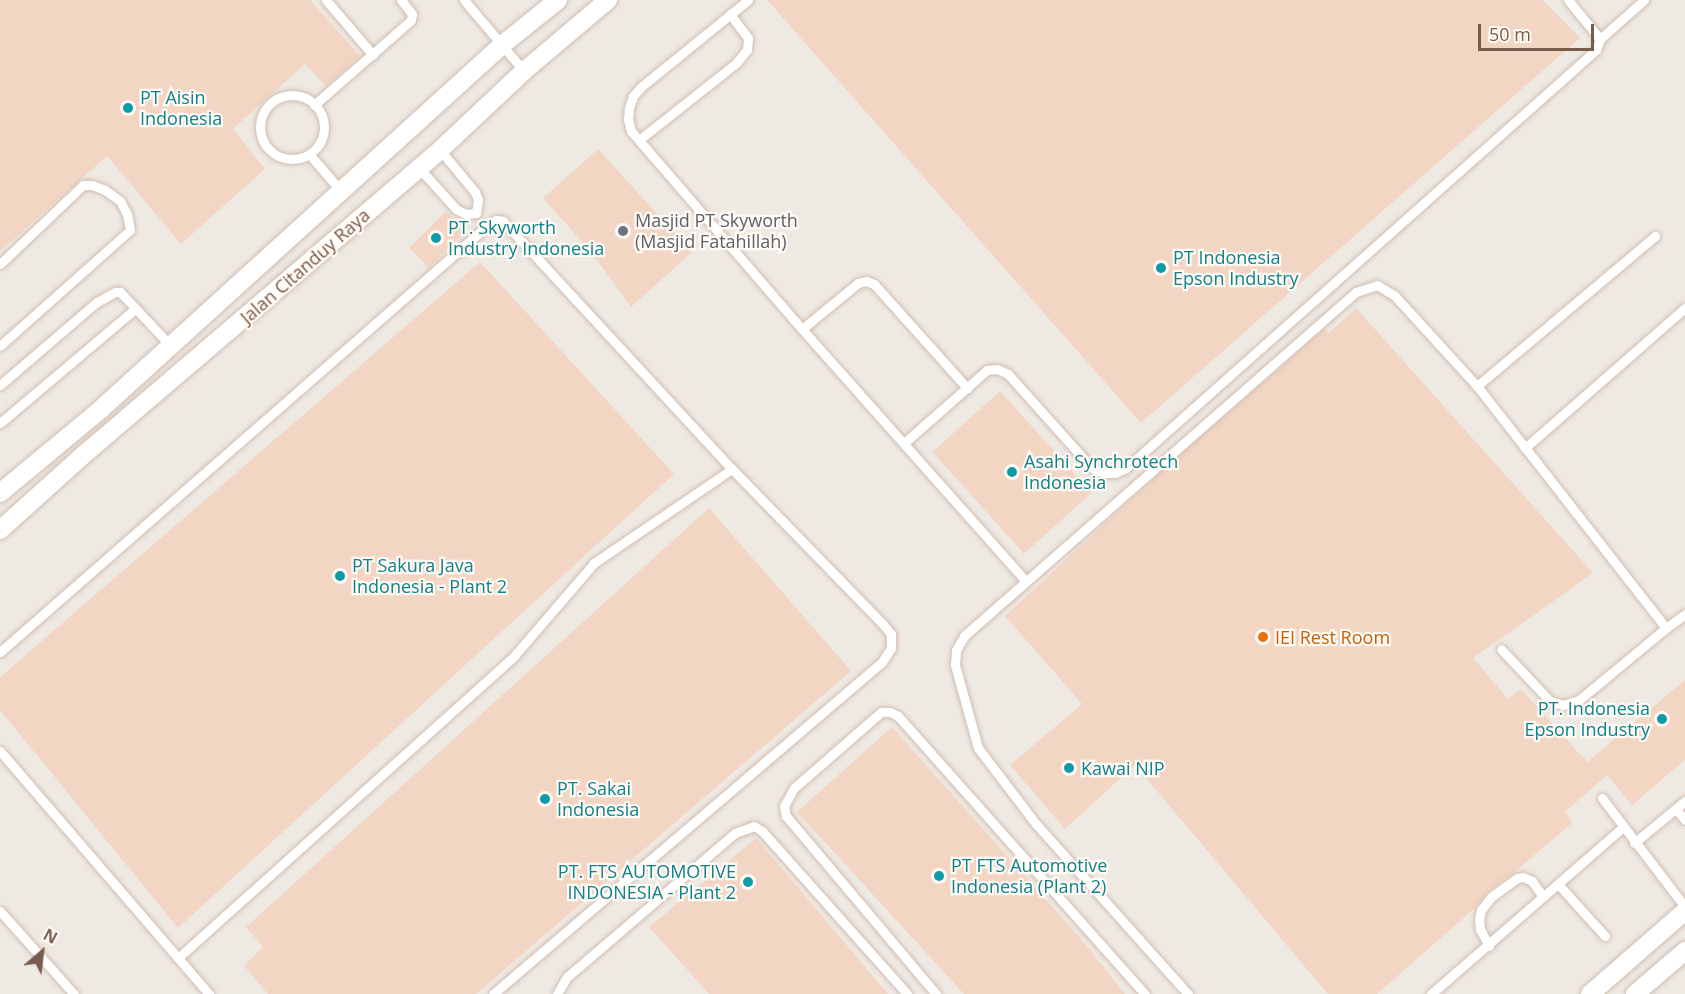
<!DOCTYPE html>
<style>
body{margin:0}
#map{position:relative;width:1685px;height:994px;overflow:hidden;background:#fdf6ec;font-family:"Open Sans",sans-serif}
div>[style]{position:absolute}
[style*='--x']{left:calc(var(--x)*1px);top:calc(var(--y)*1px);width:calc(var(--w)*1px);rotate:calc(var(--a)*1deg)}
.industrial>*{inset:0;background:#efe9e4;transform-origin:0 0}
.building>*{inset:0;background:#f3d5c3;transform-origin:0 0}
.roads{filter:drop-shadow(0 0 2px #d1beb0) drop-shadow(0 0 2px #d1beb0)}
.service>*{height:9px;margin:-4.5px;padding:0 4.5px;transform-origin:4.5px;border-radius:4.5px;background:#fff}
.service>.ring{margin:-4.5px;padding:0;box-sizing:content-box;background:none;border:9px solid #fff;border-radius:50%}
.minor>*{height:18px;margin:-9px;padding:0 9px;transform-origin:9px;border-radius:9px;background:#fff}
.dots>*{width:16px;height:16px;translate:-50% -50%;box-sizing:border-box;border:3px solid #fffaf3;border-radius:50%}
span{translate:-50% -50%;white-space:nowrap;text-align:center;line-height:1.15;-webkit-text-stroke:4.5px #fffaf3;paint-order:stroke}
.culture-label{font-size:18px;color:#0d838f}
.left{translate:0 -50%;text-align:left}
.right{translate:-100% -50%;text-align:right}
.worship-label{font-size:18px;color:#5b616d}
.street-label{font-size:18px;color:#7a5c4d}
.food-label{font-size:18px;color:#c56008}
.north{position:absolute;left:12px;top:922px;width:60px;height:60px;-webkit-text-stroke:4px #fffaf3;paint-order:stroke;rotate:28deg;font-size:16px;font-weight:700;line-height:24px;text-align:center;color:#7a5c4d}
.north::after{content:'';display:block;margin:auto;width:21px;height:27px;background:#7a5c4d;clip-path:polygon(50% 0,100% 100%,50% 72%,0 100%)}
.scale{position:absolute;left:1478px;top:24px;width:116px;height:27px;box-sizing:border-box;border:3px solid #7a5c4d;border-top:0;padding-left:8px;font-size:18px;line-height:21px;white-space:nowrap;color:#7a5c4d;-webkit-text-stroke:4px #fffaf3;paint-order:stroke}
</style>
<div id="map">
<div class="industrial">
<div style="left:0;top:0;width:1685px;height:994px"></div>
</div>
<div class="building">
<div style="clip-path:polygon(0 0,310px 0,360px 56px,326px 86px,305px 64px,233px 129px,265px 169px,181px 244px,107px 156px,0 251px)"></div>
<div style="clip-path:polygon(767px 0,1543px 0,1580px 38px,1141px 423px)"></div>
<div style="clip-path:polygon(598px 149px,692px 252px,631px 307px,592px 253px,543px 198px)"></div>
<div style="left:446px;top:211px;width:28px;height:52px;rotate:45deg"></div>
<div style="clip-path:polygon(480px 262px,674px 474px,178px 928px,0 710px,0 677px)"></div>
<div style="clip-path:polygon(1356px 308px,1593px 573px,1473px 658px,1508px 699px,1521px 689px,1587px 762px,1685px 680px,1685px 760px,1632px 805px,1607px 775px,1565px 812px,1573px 822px,1516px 871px,1487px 892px,1475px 908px,1377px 994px,1328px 994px,1135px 765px,1065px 829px,1010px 765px,1082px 704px,1005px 616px,1163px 470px,1324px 329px,1329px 333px)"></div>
<div style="left:1000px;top:391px;width:137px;height:91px;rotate:48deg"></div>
<div style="clip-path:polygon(709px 508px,851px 671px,476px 994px,268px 994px,244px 966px,263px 947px,246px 927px)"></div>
<div style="clip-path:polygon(892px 727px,1081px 939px,1125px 994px,964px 994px,797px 812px)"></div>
<div style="clip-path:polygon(756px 838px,888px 994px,709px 994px,649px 927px)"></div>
</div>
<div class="roads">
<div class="service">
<div style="--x:326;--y:0;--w:72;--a:49.5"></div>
<div style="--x:464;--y:0;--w:93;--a:49.8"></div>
<div style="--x:748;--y:0;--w:138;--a:140.9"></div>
<div style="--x:641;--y:87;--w:12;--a:132"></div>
<div style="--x:633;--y:96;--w:13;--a:108"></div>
<div style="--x:629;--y:108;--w:11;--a:95"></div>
<div style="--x:628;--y:119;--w:12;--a:76"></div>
<div style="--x:631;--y:131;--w:262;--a:49.2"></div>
<div style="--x:802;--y:329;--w:337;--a:48.4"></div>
<div style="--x:1600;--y:39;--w:59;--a:-41.6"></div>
<div class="ring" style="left:260px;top:95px;width:55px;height:55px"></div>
<div style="--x:314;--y:105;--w:129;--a:-41.2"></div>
<div style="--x:411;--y:20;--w:6;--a:-81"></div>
<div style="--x:412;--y:14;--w:18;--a:-128"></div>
<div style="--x:639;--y:140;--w:124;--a:-38.4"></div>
<div style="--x:736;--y:63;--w:17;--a:-50"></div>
<div style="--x:747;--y:50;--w:12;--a:-85"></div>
<div style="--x:748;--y:38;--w:30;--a:-127"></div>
<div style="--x:440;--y:150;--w:55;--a:50.2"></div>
<div style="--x:475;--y:192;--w:9;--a:69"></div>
<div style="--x:478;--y:200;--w:13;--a:99"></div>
<div style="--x:309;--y:154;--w:50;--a:49"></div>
<div style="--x:419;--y:168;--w:55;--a:47.9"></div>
<div style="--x:456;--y:209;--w:11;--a:27"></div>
<div style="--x:466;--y:214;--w:10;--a:-6"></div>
<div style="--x:0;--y:264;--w:115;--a:-43.6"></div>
<div style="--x:83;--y:185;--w:9;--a:0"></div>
<div style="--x:92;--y:185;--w:14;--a:21"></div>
<div style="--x:105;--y:190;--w:19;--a:36"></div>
<div style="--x:120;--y:201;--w:15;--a:62"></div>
<div style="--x:127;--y:214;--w:16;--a:79"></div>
<div style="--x:130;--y:230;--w:174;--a:138.3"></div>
<div style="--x:802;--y:329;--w:72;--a:-39.4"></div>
<div style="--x:858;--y:283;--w:8;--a:-14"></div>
<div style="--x:866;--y:281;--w:9;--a:21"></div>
<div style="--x:874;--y:284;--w:140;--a:48.2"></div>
<div style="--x:0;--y:385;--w:128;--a:-40.6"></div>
<div style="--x:97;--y:302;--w:21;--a:-29"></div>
<div style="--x:115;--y:292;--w:5;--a:0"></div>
<div style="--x:120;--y:292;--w:73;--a:46.7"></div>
<div style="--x:1477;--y:386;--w:233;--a:-40.1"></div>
<div style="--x:0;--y:423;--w:177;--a:-40.2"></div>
<div style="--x:904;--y:443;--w:111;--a:-41.3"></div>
<div style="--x:987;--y:370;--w:10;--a:-6"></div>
<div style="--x:997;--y:369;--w:12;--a:24"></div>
<div style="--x:1008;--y:374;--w:126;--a:48.2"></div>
<div style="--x:1092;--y:468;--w:12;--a:24"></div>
<div style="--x:1103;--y:473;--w:12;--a:0"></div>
<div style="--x:1115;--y:473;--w:12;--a:-24"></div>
<div style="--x:1126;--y:468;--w:629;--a:-41.65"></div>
<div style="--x:1596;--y:50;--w:12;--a:-70"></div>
<div style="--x:1600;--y:39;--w:50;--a:-129.4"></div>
<div style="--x:1525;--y:448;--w:213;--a:-41.2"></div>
<div style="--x:1666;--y:628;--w:24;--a:-36"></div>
<div style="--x:0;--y:652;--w:648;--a:-41.19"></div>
<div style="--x:488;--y:225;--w:9;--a:-32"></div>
<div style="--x:496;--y:220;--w:7;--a:8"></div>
<div style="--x:503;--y:221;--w:338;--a:47.3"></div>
<div style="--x:732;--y:469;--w:215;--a:45.8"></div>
<div style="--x:882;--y:623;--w:14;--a:51"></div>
<div style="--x:891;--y:634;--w:14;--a:90"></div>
<div style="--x:891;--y:648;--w:17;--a:123"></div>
<div style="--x:882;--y:662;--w:511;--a:139.52"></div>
<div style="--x:0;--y:751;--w:321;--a:49.3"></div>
<div style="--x:1602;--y:798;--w:137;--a:52.7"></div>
<div style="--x:1676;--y:809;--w:14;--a:51"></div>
<div style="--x:1634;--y:843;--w:66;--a:-39.5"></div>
<div style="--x:1558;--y:884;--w:70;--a:47.9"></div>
<div style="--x:0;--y:911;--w:111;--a:48.3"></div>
<div style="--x:1489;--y:946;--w:19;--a:-118"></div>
<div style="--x:1480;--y:929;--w:10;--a:-96"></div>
<div style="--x:1479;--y:919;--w:9;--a:-77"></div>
<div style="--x:1481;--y:910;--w:16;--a:-52"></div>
<div style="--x:1491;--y:897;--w:32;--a:-36"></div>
<div style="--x:1517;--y:878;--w:6;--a:-9"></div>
<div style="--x:1523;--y:877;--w:10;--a:24"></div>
<div style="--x:1532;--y:881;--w:19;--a:55"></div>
<div style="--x:179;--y:957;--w:450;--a:-41.9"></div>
<div style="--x:514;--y:656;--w:123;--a:-49.3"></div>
<div style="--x:594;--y:563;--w:167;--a:-34.3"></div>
<div style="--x:557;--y:994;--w:20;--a:-60"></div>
<div style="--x:567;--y:977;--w:221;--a:-40.6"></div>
<div style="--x:735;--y:833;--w:20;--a:-20"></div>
<div style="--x:754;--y:826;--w:9;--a:32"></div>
<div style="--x:762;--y:831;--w:218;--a:48.3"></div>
<div style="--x:936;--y:994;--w:233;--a:-130.1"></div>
<div style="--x:786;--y:816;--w:10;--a:-101"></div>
<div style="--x:784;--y:806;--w:21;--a:-61"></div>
<div style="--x:794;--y:788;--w:116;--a:-41.1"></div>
<div style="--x:881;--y:712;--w:9;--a:0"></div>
<div style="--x:890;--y:712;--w:9;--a:27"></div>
<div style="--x:898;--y:716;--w:372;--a:48.4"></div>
<div style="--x:1188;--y:994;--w:228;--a:-131.8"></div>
<div style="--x:1036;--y:824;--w:96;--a:-127.3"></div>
<div style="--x:978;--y:748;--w:86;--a:-105.5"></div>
<div style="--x:955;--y:665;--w:15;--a:-86"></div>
<div style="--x:956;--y:650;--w:16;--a:-60"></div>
<div style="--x:964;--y:636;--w:522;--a:-41.27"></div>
<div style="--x:1356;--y:292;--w:22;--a:-18"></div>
<div style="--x:1377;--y:285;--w:21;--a:31"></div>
<div style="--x:1395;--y:296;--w:122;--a:47.7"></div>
<div style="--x:1477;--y:386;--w:307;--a:52"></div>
<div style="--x:1666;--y:628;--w:113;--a:140.4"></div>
<div style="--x:1579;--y:700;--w:17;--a:163"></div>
<div style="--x:1563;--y:705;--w:14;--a:-163"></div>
<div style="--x:1550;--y:701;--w:71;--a:-133.3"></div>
<div style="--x:1431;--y:994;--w:254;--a:-41"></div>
</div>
<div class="minor">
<div style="--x:0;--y:493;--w:131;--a:-39.7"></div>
<div style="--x:101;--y:409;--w:542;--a:-42.23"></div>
<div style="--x:502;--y:45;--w:72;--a:-38.8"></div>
<div style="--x:0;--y:530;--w:109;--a:-42"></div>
<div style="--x:81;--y:457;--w:472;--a:-40.5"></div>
<div style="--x:440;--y:150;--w:115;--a:-43.2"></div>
<div style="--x:524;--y:71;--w:110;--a:-40.2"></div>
<div style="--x:1590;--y:994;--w:126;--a:-41.1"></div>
<div style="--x:1635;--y:994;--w:66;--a:-40.7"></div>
</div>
</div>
<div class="dots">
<div style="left:128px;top:108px;background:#0f9aa8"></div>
<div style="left:623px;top:231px;background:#6b7280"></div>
<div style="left:436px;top:238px;background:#0f9aa8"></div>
<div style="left:1161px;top:268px;background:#0f9aa8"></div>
<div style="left:1012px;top:472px;background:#0f9aa8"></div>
<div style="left:340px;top:576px;background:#0f9aa8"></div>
<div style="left:1263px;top:637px;background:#e8710a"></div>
<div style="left:1662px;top:719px;background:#0f9aa8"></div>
<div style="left:1069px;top:768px;background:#0f9aa8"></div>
<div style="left:545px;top:799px;background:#0f9aa8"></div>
<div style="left:939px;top:876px;background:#0f9aa8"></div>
<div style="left:748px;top:882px;background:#0f9aa8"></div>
</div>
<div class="culture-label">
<span class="left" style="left:140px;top:108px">PT Aisin<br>Indonesia</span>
<span class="left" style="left:448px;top:238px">PT. Skyworth<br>Industry Indonesia</span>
<span class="left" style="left:1173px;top:268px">PT Indonesia<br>Epson Industry</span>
<span class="left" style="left:1024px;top:472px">Asahi Synchrotech<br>Indonesia</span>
<span class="left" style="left:352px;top:576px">PT Sakura Java<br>Indonesia - Plant 2</span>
<span class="right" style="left:1650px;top:719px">PT. Indonesia<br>Epson Industry</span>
<span class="left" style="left:1081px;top:768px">Kawai NIP</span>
<span class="left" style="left:557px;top:799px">PT. Sakai<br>Indonesia</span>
<span class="left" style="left:951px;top:876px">PT FTS Automotive<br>Indonesia (Plant 2)</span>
<span class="right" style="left:736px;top:882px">PT. FTS AUTOMOTIVE<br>INDONESIA - Plant 2</span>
</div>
<div class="worship-label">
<span class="left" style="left:635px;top:231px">Masjid PT Skyworth<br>(Masjid Fatahillah)</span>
</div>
<div class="street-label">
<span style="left:305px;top:266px;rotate:-41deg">Jalan Citanduy Raya</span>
</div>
<div class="food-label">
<span class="left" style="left:1275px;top:637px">IEI Rest Room</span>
</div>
<div class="north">N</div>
<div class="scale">50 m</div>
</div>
